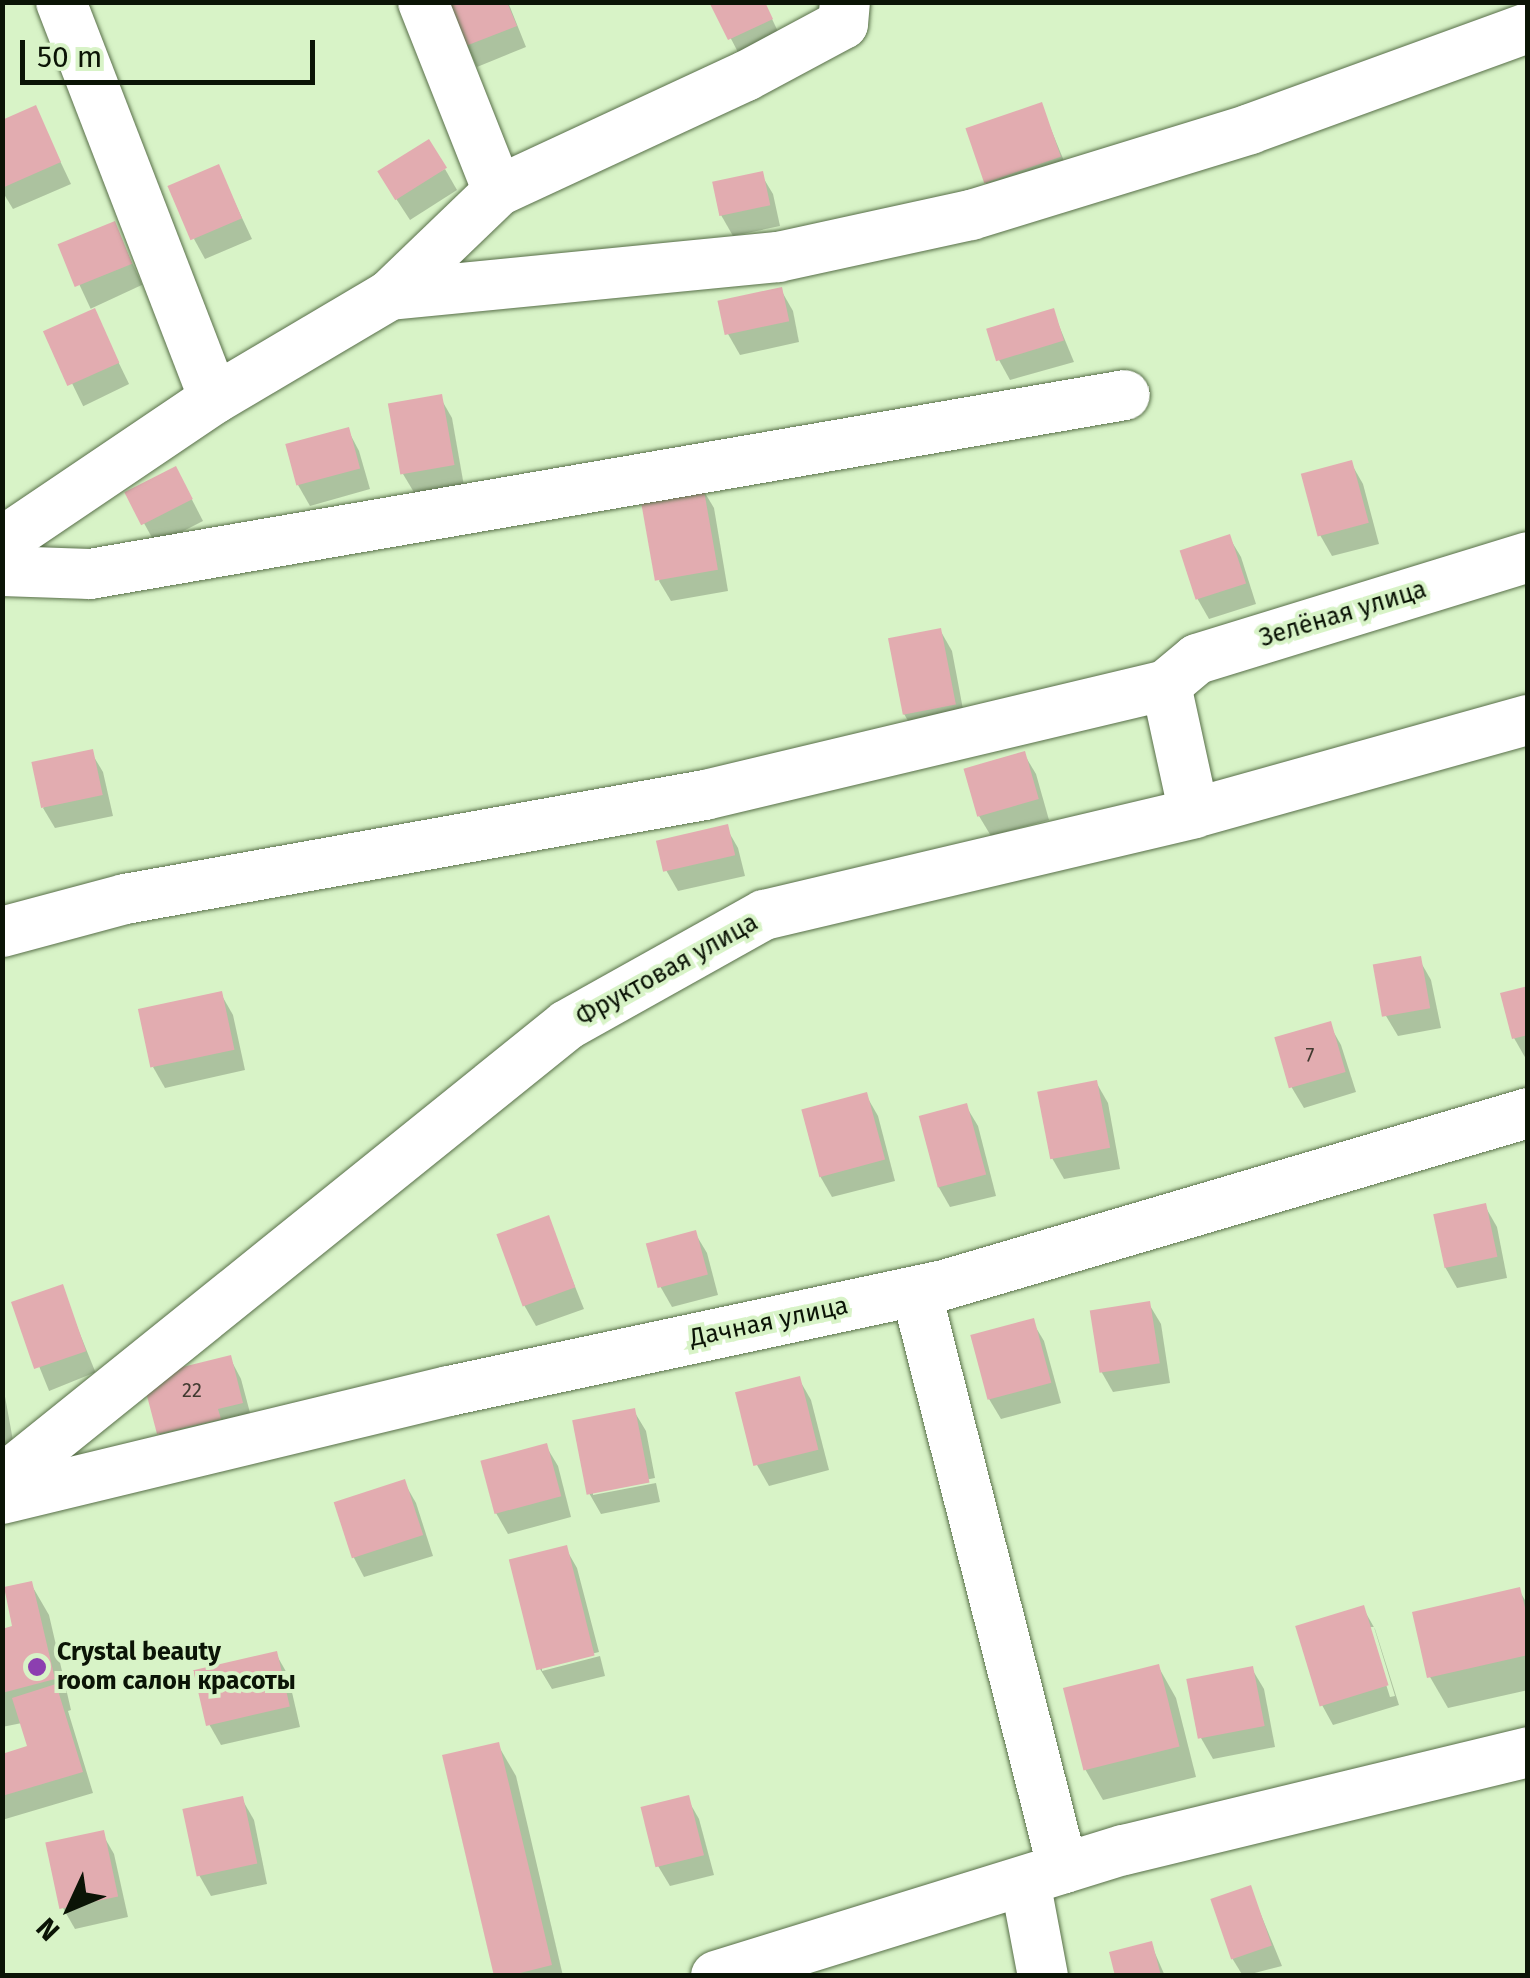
<!DOCTYPE html>
<meta charset="utf-8">
<style>
body{margin:0}
#map{position:relative;width:1530px;height:1978px;overflow:hidden;background:#d8f3c7;font-family:"Fira Sans",sans-serif}
div>[style]{position:absolute}
[style*='--x']{left:calc(var(--x)*1px);top:calc(var(--y)*1px);width:calc(var(--w)*1px);rotate:calc(var(--a)*1deg)}
.shadow>*{inset:0;background:#0003;transform-origin:0 0}
.building>*{inset:0;background:#e2acb0;transform-origin:0 0}
.roads{filter:drop-shadow(0 0 2px #586f49) drop-shadow(0 0 2px #586f49)}
.minor>*{height:50px;margin:-25px;padding:0 25px;transform-origin:25px;border-radius:25px;background:#fff}
.dots>*{width:28px;height:28px;translate:-50% -50%;box-sizing:border-box;border:5px solid #d8f3c7;border-radius:50%}
span{translate:-50% -50%;white-space:nowrap;text-align:center;line-height:1.15;-webkit-text-stroke:8px #d8f3c7;paint-order:stroke}
.number-label{font-size:20px;color:#413a30}
.number-label span{-webkit-text-stroke-width:0}
.street-label{font-size:25px;color:#0b1406}
.poi-label{font-size:25px;color:#0b1406;font-weight:700}
.left{translate:0 -50%;text-align:left}
.frame{position:absolute;inset:0;border:5px solid #0b1406;pointer-events:none}
.north{position:absolute;left:20px;top:1858px;width:100px;height:100px;-webkit-text-stroke:8px #d8f3c7;paint-order:stroke;rotate:226deg;font-size:28px;font-weight:700;line-height:40px;text-align:center;color:#0b1406}
.north::after{content:'';display:block;margin:auto;width:35px;height:45px;background:#0b1406;clip-path:polygon(50% 0,100% 100%,50% 72%,0 100%)}
.scale{position:absolute;left:20px;top:40px;width:295px;height:45px;box-sizing:border-box;border:5px solid #0b1406;border-top:0;padding-left:12px;font-size:30px;line-height:35px;white-space:nowrap;color:#0b1406;-webkit-text-stroke:8px #d8f3c7;paint-order:stroke}
</style>
<div id="map">
<div class="shadow">
<div style="clip-path:polygon(447px 2px,508px 2px,526px 47px,477px 67px)"></div>
<div style="clip-path:polygon(712px 2px,764px 2px,782px 40px,742px 60px)"></div>
<div style="clip-path:polygon(1041px 105px,1071px 178px,997px 203px,985px 182px)"></div>
<div style="clip-path:polygon(35px 108px,71px 184px,13px 209px,2px 191px,2px 122px)"></div>
<div style="clip-path:polygon(218px 167px,252px 239px,205px 259px,194px 239px)"></div>
<div style="clip-path:polygon(445px 169px,457px 190px,410px 220px,393px 194px)"></div>
<div style="clip-path:polygon(761px 174px,773px 194px,780px 226px,733px 236px,721px 215px)"></div>
<div style="left:114px;top:224px;width:67px;height:57px;rotate:65deg"></div>
<div style="clip-path:polygon(781px 290px,793px 311px,799px 342px,740px 355px,728px 334px)"></div>
<div style="clip-path:polygon(1053px 311px,1074px 362px,1010px 380px,999px 360px)"></div>
<div style="left:94px;top:312px;width:80px;height:51px;rotate:64deg"></div>
<div style="clip-path:polygon(440px 397px,452px 418px,464px 486px,415px 494px,403px 474px)"></div>
<div style="clip-path:polygon(348px 430px,359px 451px,370px 489px,310px 506px,298px 485px)"></div>
<div style="clip-path:polygon(1351px 463px,1363px 484px,1379px 544px,1332px 556px,1320px 535px)"></div>
<div style="clip-path:polygon(702px 488px,714px 508px,728px 591px,671px 601px,659px 581px)"></div>
<div style="clip-path:polygon(187px 490px,203px 521px,156px 545px,128px 494px)"></div>
<div style="clip-path:polygon(1229px 537px,1241px 557px,1256px 604px,1209px 619px,1197px 598px)"></div>
<div style="clip-path:polygon(940px 630px,952px 651px,966px 725px,916px 734px,904px 714px)"></div>
<div style="clip-path:polygon(91px 752px,103px 772px,113px 816px,55px 828px,43px 808px)"></div>
<div style="clip-path:polygon(1024px 754px,1036px 774px,1049px 820px,991px 836px,979px 816px)"></div>
<div style="clip-path:polygon(726px 827px,738px 848px,745px 876px,678px 891px,666px 870px)"></div>
<div style="clip-path:polygon(1419px 959px,1431px 980px,1441px 1028px,1398px 1036px,1386px 1016px)"></div>
<div style="clip-path:polygon(1528px 989px,1528px 1058px,1526px 1059px,1514px 1038px)"></div>
<div style="clip-path:polygon(221px 994px,233px 1015px,245px 1070px,165px 1088px,153px 1067px)"></div>
<div style="clip-path:polygon(1329px 1024px,1341px 1045px,1356px 1092px,1304px 1108px,1292px 1088px,1278px 1040px)"></div>
<div style="clip-path:polygon(1096px 1082px,1108px 1103px,1120px 1169px,1064px 1179px,1052px 1158px)"></div>
<div style="clip-path:polygon(866px 1095px,878px 1116px,895px 1181px,832px 1197px,820px 1176px)"></div>
<div style="clip-path:polygon(966px 1106px,978px 1126px,996px 1196px,950px 1207px,938px 1186px)"></div>
<div style="clip-path:polygon(1485px 1206px,1497px 1227px,1507px 1278px,1457px 1288px,1445px 1267px)"></div>
<div style="clip-path:polygon(548px 1219px,584px 1309px,536px 1326px,524px 1305px)"></div>
<div style="clip-path:polygon(695px 1233px,707px 1253px,718px 1295px,672px 1307px,660px 1286px)"></div>
<div style="left:61px;top:1287px;width:92px;height:50px;rotate:68deg"></div>
<div style="clip-path:polygon(1149px 1304px,1161px 1324px,1170px 1383px,1113px 1392px,1101px 1371px)"></div>
<div style="clip-path:polygon(1032px 1321px,1044px 1341px,1061px 1403px,1001px 1419px,989px 1399px)"></div>
<div style="clip-path:polygon(230px 1358px,241px 1379px,253px 1424px,171px 1454px,159px 1433px)"></div>
<div style="clip-path:polygon(799px 1379px,811px 1400px,829px 1470px,769px 1486px,757px 1465px)"></div>
<div style="clip-path:polygon(2px 1380px,14px 1446px,2px 1448px)"></div>
<div style="clip-path:polygon(634px 1411px,646px 1431px,655px 1478px,593px 1490px,593px 1495px,656px 1483px,660px 1502px,601px 1514px,589px 1493px)"></div>
<div style="clip-path:polygon(546px 1446px,558px 1466px,571px 1517px,508px 1534px,496px 1513px)"></div>
<div style="clip-path:polygon(404px 1482px,416px 1503px,433px 1556px,364px 1577px,353px 1556px,336px 1503px)"></div>
<div style="clip-path:polygon(565px 1547px,577px 1568px,599px 1652px,542px 1666px,542px 1671px,600px 1656px,605px 1676px,552px 1689px,540px 1669px)"></div>
<div style="clip-path:polygon(31px 1584px,49px 1615px,71px 1710px,68px 1711px,93px 1793px,2px 1820px,2px 1756px,30px 1748px,22px 1723px,2px 1727px,2px 1631px,15px 1628px)"></div>
<div style="clip-path:polygon(1519px 1590px,1528px 1605px,1528px 1690px,1448px 1708px,1430px 1677px,1415px 1614px)"></div>
<div style="clip-path:polygon(evenodd,1363px 1608px,1375px 1629px,1399px 1705px,1333px 1725px,1322px 1705px,1363px 1608px,1368px 1627px,1374px 1627px,1395px 1696px,1390px 1697px,1368px 1627px)"></div>
<div style="clip-path:polygon(276px 1654px,288px 1675px,300px 1727px,221px 1745px,209px 1724px,196px 1672px)"></div>
<div style="clip-path:polygon(1158px 1666px,1176px 1698px,1196px 1777px,1103px 1800px,1085px 1769px)"></div>
<div style="clip-path:polygon(1252px 1669px,1264px 1689px,1275px 1747px,1213px 1759px,1201px 1738px)"></div>
<div style="clip-path:polygon(498px 1745px,516px 1776px,563px 1976px,497px 1976px)"></div>
<div style="clip-path:polygon(687px 1798px,699px 1819px,714px 1875px,670px 1886px,658px 1866px)"></div>
<div style="clip-path:polygon(242px 1799px,254px 1820px,267px 1884px,211px 1896px,199px 1875px)"></div>
<div style="clip-path:polygon(102px 1833px,114px 1854px,128px 1917px,75px 1929px,63px 1908px)"></div>
<div style="clip-path:polygon(1250px 1888px,1282px 1966px,1243px 1976px,1232px 1958px)"></div>
<div style="clip-path:polygon(1151px 1944px,1165px 1976px,1117px 1976px)"></div>
</div>
<div class="building">
<div style="clip-path:polygon(445px 2px,507px 2px,517px 26px,463px 47px)"></div>
<div style="clip-path:polygon(709px 2px,765px 2px,773px 19px,728px 40px)"></div>
<div style="left:1042px;top:102px;width:58px;height:81px;rotate:71deg"></div>
<div style="clip-path:polygon(36px 105px,61px 162px,2px 188px,2px 120px)"></div>
<div style="left:429px;top:139px;width:34px;height:61px;rotate:58deg"></div>
<div style="left:219px;top:164px;width:59px;height:56px;rotate:67deg"></div>
<div style="left:763px;top:171px;width:35px;height:52px;rotate:78deg"></div>
<div style="left:115px;top:221px;width:46px;height:62px;rotate:68deg"></div>
<div style="left:782px;top:287px;width:35px;height:66px;rotate:78deg"></div>
<div style="left:95px;top:308px;width:60px;height:57px;rotate:66deg"></div>
<div style="left:1054px;top:308px;width:34px;height:71px;rotate:73deg"></div>
<div style="left:442px;top:394px;width:72px;height:55px;rotate:80deg"></div>
<div style="left:349px;top:427px;width:43px;height:66px;rotate:75deg"></div>
<div style="left:1352px;top:460px;width:65px;height:53px;rotate:75deg"></div>
<div style="left:176px;top:466px;width:37px;height:58px;rotate:63deg"></div>
<div style="left:703px;top:485px;width:86px;height:64px;rotate:80deg"></div>
<div style="left:1230px;top:534px;width:52px;height:53px;rotate:72deg"></div>
<div style="left:941px;top:628px;width:78px;height:54px;rotate:79deg"></div>
<div style="left:93px;top:749px;width:47px;height:63px;rotate:78deg"></div>
<div style="left:1025px;top:751px;width:50px;height:64px;rotate:74deg"></div>
<div style="left:728px;top:824px;width:32px;height:74px;rotate:77deg"></div>
<div style="left:1421px;top:956px;width:53px;height:49px;rotate:80deg"></div>
<div style="clip-path:polygon(1528px 986px,1528px 1035px,1512px 1039px,1500px 993px)"></div>
<div style="left:222px;top:991px;width:60px;height:86px;rotate:78deg"></div>
<div style="left:1331px;top:1021px;width:53px;height:59px;rotate:74deg"></div>
<div style="left:1097px;top:1080px;width:69px;height:61px;rotate:79deg"></div>
<div style="left:867px;top:1092px;width:70px;height:68px;rotate:75deg"></div>
<div style="left:967px;top:1103px;width:74px;height:50px;rotate:75deg"></div>
<div style="left:1486px;top:1203px;width:55px;height:54px;rotate:78deg"></div>
<div style="left:549px;top:1215px;width:77px;height:56px;rotate:70deg"></div>
<div style="left:696px;top:1230px;width:46px;height:52px;rotate:75deg"></div>
<div style="left:63px;top:1284px;width:71px;height:55px;rotate:71deg"></div>
<div style="left:1150px;top:1301px;width:63px;height:61px;rotate:81deg"></div>
<div style="left:1034px;top:1318px;width:67px;height:66px;rotate:75deg"></div>
<div style="clip-path:polygon(231px 1355px,243px 1403px,218px 1409px,221px 1419px,157px 1434px,142px 1377px)"></div>
<div style="left:800px;top:1376px;width:76px;height:67px;rotate:76deg"></div>
<div style="left:635px;top:1408px;width:76px;height:64px;rotate:79deg"></div>
<div style="left:547px;top:1443px;width:55px;height:69px;rotate:75deg"></div>
<div style="left:405px;top:1479px;width:59px;height:75px;rotate:72deg"></div>
<div style="left:567px;top:1545px;width:114px;height:60px;rotate:76deg"></div>
<div style="clip-path:polygon(32px 1581px,55px 1679px,2px 1693px,2px 1629px,12px 1626px,4px 1587px)"></div>
<div style="clip-path:polygon(1520px 1587px,1528px 1620px,1528px 1655px,1427px 1678px,1412px 1612px)"></div>
<div style="left:1364px;top:1605px;width:84px;height:72px;rotate:73deg"></div>
<div style="left:277px;top:1651px;width:57px;height:86px;rotate:77deg"></div>
<div style="left:1159px;top:1664px;width:85px;height:99px;rotate:76deg"></div>
<div style="left:1253px;top:1666px;width:61px;height:68px;rotate:79deg"></div>
<div style="clip-path:polygon(56px 1684px,83px 1772px,2px 1796px,2px 1754px,27px 1746px,12px 1698px)"></div>
<div style="clip-path:polygon(499px 1742px,552px 1965px,508px 1976px,494px 1976px,442px 1755px)"></div>
<div style="left:689px;top:1795px;width:62px;height:50px;rotate:76deg"></div>
<div style="left:243px;top:1796px;width:69px;height:62px;rotate:78deg"></div>
<div style="left:104px;top:1830px;width:68px;height:60px;rotate:78deg"></div>
<div style="left:1251px;top:1885px;width:64px;height:43px;rotate:71deg"></div>
<div style="clip-path:polygon(1152px 1941px,1161px 1976px,1115px 1976px,1109px 1952px)"></div>
</div>
<div class="roads">
<div class="minor">
<div style="--x:61;--y:2;--w:425;--a:68.9"></div>
<div style="--x:423;--y:2;--w:203;--a:68.4"></div>
<div style="--x:390;--y:295;--w:390;--a:-5.6"></div>
<div style="--x:778;--y:257;--w:198;--a:-12.3"></div>
<div style="--x:971;--y:215;--w:292;--a:-17.1"></div>
<div style="--x:1250;--y:129;--w:296;--a:-20"></div>
<div style="--x:2;--y:542;--w:256;--a:-34"></div>
<div style="--x:214;--y:399;--w:204;--a:-30.6"></div>
<div style="--x:390;--y:295;--w:150;--a:-43.9"></div>
<div style="--x:498;--y:191;--w:273;--a:-24.9"></div>
<div style="--x:746;--y:76;--w:110;--a:-28.2"></div>
<div style="--x:843;--y:24;--w:22;--a:-85"></div>
<div style="--x:2;--y:571;--w:88;--a:2"></div>
<div style="--x:90;--y:574;--w:1050;--a:-9.81"></div>
<div style="--x:1166;--y:685;--w:40;--a:-40"></div>
<div style="--x:1197;--y:659;--w:346;--a:-17.1"></div>
<div style="--x:2;--y:932;--w:127;--a:-15"></div>
<div style="--x:125;--y:899;--w:589;--a:-10.17"></div>
<div style="--x:705;--y:795;--w:474;--a:-13.4"></div>
<div style="--x:1166;--y:685;--w:131;--a:77.7"></div>
<div style="--x:916;--y:1291;--w:596;--a:75.73"></div>
<div style="--x:2;--y:1480;--w:725;--a:-38.84"></div>
<div style="--x:567;--y:1025;--w:226;--a:-29.2"></div>
<div style="--x:764;--y:915;--w:442;--a:-13.3"></div>
<div style="--x:1194;--y:813;--w:347;--a:-15.6"></div>
<div style="--x:2;--y:1499;--w:460;--a:-13.6"></div>
<div style="--x:449;--y:1391;--w:506;--a:-12.09"></div>
<div style="--x:944;--y:1285;--w:609;--a:-16.41"></div>
<div style="--x:1025;--y:1881;--w:97;--a:79.3"></div>
<div style="--x:716;--y:1976;--w:427;--a:-17.2"></div>
<div style="--x:1124;--y:1850;--w:416;--a:-13.6"></div>
</div>
</div>
<div class="dots">
<div style="left:37px;top:1667px;background:#8c3fb0"></div>
</div>
<div class="number-label">
<span style="left:1310px;top:1055px">7</span>
<span style="left:192px;top:1390px">22</span>
</div>
<div class="street-label">
<span style="left:1343px;top:614px;rotate:-17deg">Зелёная улица</span>
<span style="left:667px;top:970px;rotate:-29deg">Фруктовая улица</span>
<span style="left:769px;top:1322px;rotate:-12deg">Дачная улица</span>
</div>
<div class="poi-label">
<span class="left" style="left:57px;top:1667px">Crystal beauty<br>room салон красоты</span>
</div>
<div class="frame"></div>
<div class="north">N</div>
<div class="scale">50 m</div>
</div>
